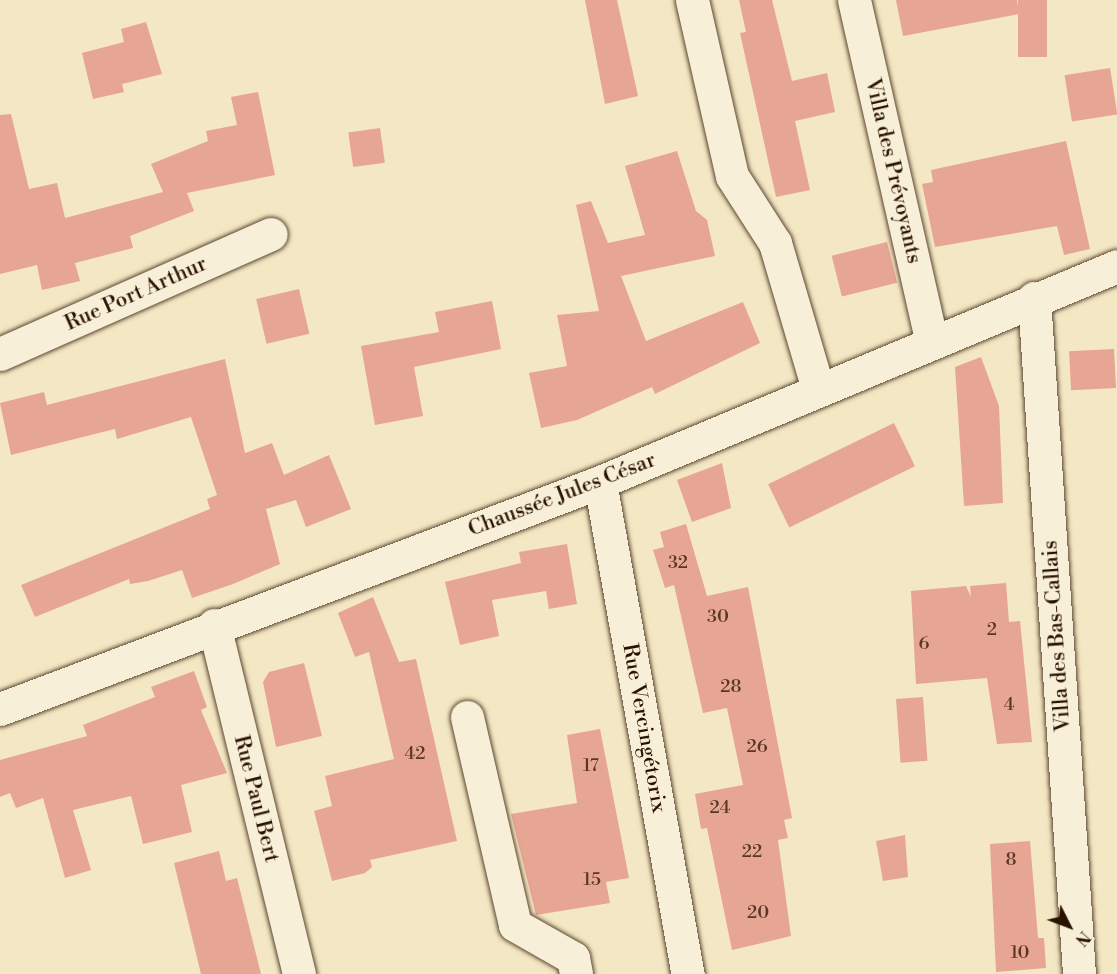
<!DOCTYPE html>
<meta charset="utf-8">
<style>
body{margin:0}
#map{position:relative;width:1117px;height:974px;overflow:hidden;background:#f4e7c3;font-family:"Libre Bodoni",serif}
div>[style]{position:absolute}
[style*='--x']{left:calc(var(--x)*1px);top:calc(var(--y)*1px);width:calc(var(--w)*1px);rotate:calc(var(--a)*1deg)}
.building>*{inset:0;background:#e7a593;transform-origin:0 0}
.roads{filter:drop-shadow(0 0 2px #5c4731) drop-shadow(0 0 2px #5c4731)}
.minor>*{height:33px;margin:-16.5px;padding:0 16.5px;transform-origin:16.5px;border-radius:16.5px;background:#f8efd8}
span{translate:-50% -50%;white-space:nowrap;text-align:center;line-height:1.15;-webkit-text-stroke:5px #f8efd8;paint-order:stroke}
.number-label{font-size:18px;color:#593725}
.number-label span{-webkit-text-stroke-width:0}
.street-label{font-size:21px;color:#2a1200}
.north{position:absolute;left:1039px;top:896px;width:60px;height:60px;-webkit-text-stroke:4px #f8efd8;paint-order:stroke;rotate:132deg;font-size:16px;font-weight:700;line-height:24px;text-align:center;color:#2a1200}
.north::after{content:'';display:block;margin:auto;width:21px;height:27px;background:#2a1200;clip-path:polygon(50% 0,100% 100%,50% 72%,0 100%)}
</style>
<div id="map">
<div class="building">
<div style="clip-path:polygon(585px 0,617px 0,638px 96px,605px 104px)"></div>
<div style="clip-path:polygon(739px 0,772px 0,792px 81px,827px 73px,835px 112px,795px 121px,810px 190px,776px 197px,740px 33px,746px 32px)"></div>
<div style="clip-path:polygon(896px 0,1017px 0,1019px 14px,903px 36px)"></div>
<div style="left:1018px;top:0;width:29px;height:57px"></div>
<div style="clip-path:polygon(146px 22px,162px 74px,122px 84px,124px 92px,93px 99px,82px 53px,124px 42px,121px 29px)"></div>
<div style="left:1110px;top:68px;width:47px;height:46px;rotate:81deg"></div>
<div style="clip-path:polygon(258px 92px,275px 175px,187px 193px,194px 211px,130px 236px,133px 248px,75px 263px,80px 281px,42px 290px,37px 265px,0 274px,0 115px,11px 114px,29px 189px,57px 183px,65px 218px,163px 192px,151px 164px,208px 141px,206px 131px,237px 125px,231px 97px)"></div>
<div style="left:380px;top:128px;width:35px;height:32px;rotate:82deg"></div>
<div style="clip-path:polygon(1066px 141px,1090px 249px,1064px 255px,1057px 226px,935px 247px,922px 184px,933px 182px,931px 170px)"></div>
<div style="clip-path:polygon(677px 151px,696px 211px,707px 220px,715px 256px,621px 276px,646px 341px,743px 302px,760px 343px,655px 394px,652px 387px,577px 420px,541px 428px,529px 373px,567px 366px,557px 315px,599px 311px,576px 205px,591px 201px,608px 243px,645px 235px,625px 166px)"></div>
<div style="left:887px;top:242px;width:42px;height:57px;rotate:76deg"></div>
<div style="left:299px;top:289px;width:46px;height:44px;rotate:77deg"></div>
<div style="clip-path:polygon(492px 301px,501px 349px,414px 367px,423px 416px,375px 425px,361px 346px,439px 332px,435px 312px)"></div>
<div style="left:1114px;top:349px;width:39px;height:45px;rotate:87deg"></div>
<div style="clip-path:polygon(981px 357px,999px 406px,1003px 503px,964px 506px,955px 367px)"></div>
<div style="clip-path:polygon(225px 359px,245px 453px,272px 443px,284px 475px,329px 455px,351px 509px,306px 527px,296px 500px,266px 509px,280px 564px,233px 584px,192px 598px,182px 570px,148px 581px,130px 584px,129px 579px,35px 617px,21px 585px,210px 509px,207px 499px,217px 495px,191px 417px,117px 439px,115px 429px,11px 455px,0 403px,44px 392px,47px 405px)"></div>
<div style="left:894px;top:423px;width:48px;height:140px;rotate:64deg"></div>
<div style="clip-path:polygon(722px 463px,731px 508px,692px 522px,677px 480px)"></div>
<div style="clip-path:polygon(686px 524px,707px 596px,748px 587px,792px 818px,784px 820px,788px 838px,778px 840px,791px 936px,732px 950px,707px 828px,701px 829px,695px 794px,743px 785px,727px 708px,703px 713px,674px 585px,665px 588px,653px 550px,664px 547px,660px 532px)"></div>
<div style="clip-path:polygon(567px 544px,577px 604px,549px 609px,546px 591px,492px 600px,499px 636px,460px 645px,445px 582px,521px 563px,519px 552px)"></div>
<div style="clip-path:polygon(1006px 583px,1009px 622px,1020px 621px,1032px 742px,997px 744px,987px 678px,916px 684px,911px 591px,966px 586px,971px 597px,970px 586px)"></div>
<div style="clip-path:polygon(373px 597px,399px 662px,416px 659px,457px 841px,370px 860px,372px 867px,365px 873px,332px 881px,314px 811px,332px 806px,325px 776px,394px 759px,369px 652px,355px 657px,338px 613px)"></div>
<div style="clip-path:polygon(304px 663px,322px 736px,276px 747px,263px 682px,269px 672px)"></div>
<div style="clip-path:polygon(194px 671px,207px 707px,201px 710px,227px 773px,181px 785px,192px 832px,143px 844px,131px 796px,73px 810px,91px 870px,65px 878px,43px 798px,16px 808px,10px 793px,0 797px,0 760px,87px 736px,83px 725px,155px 697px,151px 687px)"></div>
<div style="left:923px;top:697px;width:64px;height:27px;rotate:86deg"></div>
<div style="clip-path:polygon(600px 729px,629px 878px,606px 882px,610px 903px,536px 915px,511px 814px,577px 803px,567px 735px)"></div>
<div style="clip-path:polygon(905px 835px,908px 877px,883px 881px,876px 841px)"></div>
<div style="clip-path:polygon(1030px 841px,1038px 938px,1044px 938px,1046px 968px,996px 972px,990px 844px)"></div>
<div style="clip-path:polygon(219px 851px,226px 881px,237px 878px,261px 974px,201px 974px,174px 863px)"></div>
</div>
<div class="roads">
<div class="minor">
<div style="--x:692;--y:0;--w:180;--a:77.2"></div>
<div style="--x:732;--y:176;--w:80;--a:57.3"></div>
<div style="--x:775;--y:243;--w:152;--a:73.6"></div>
<div style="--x:854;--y:0;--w:351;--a:77.2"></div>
<div style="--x:1034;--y:298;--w:677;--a:86.19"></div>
<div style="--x:0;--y:354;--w:296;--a:-23.9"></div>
<div style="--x:600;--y:482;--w:500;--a:79.9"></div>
<div style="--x:214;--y:625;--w:359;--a:76.3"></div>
<div style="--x:0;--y:709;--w:642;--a:-20.72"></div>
<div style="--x:600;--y:482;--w:560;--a:-22.67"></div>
<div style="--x:467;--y:717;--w:213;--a:77"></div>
<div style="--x:515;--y:925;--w:67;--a:29.6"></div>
<div style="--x:573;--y:958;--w:16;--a:79"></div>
</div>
</div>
<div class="number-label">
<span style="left:678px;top:563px">32</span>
<span style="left:718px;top:617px">30</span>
<span style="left:992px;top:630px">2</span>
<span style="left:924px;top:644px">6</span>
<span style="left:731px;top:687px">28</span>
<span style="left:1009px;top:705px">4</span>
<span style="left:757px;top:747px">26</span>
<span style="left:415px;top:754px">42</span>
<span style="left:591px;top:766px">17</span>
<span style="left:720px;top:808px">24</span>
<span style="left:752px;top:852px">22</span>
<span style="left:1011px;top:860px">8</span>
<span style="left:592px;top:880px">15</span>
<span style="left:758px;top:913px">20</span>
<span style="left:1020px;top:953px">10</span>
</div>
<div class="street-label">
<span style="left:893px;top:171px;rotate:77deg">Villa des Prévoyants</span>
<span style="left:136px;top:294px;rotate:-24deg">Rue Port Arthur</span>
<span style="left:562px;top:495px;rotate:-21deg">Chaussée Jules César</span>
<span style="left:1057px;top:636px;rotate:-94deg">Villa des Bas-Callais</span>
<span style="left:644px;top:728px;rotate:80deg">Rue Vercingétorix</span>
<span style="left:256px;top:799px;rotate:76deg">Rue Paul Bert</span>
</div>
<div class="north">N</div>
</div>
